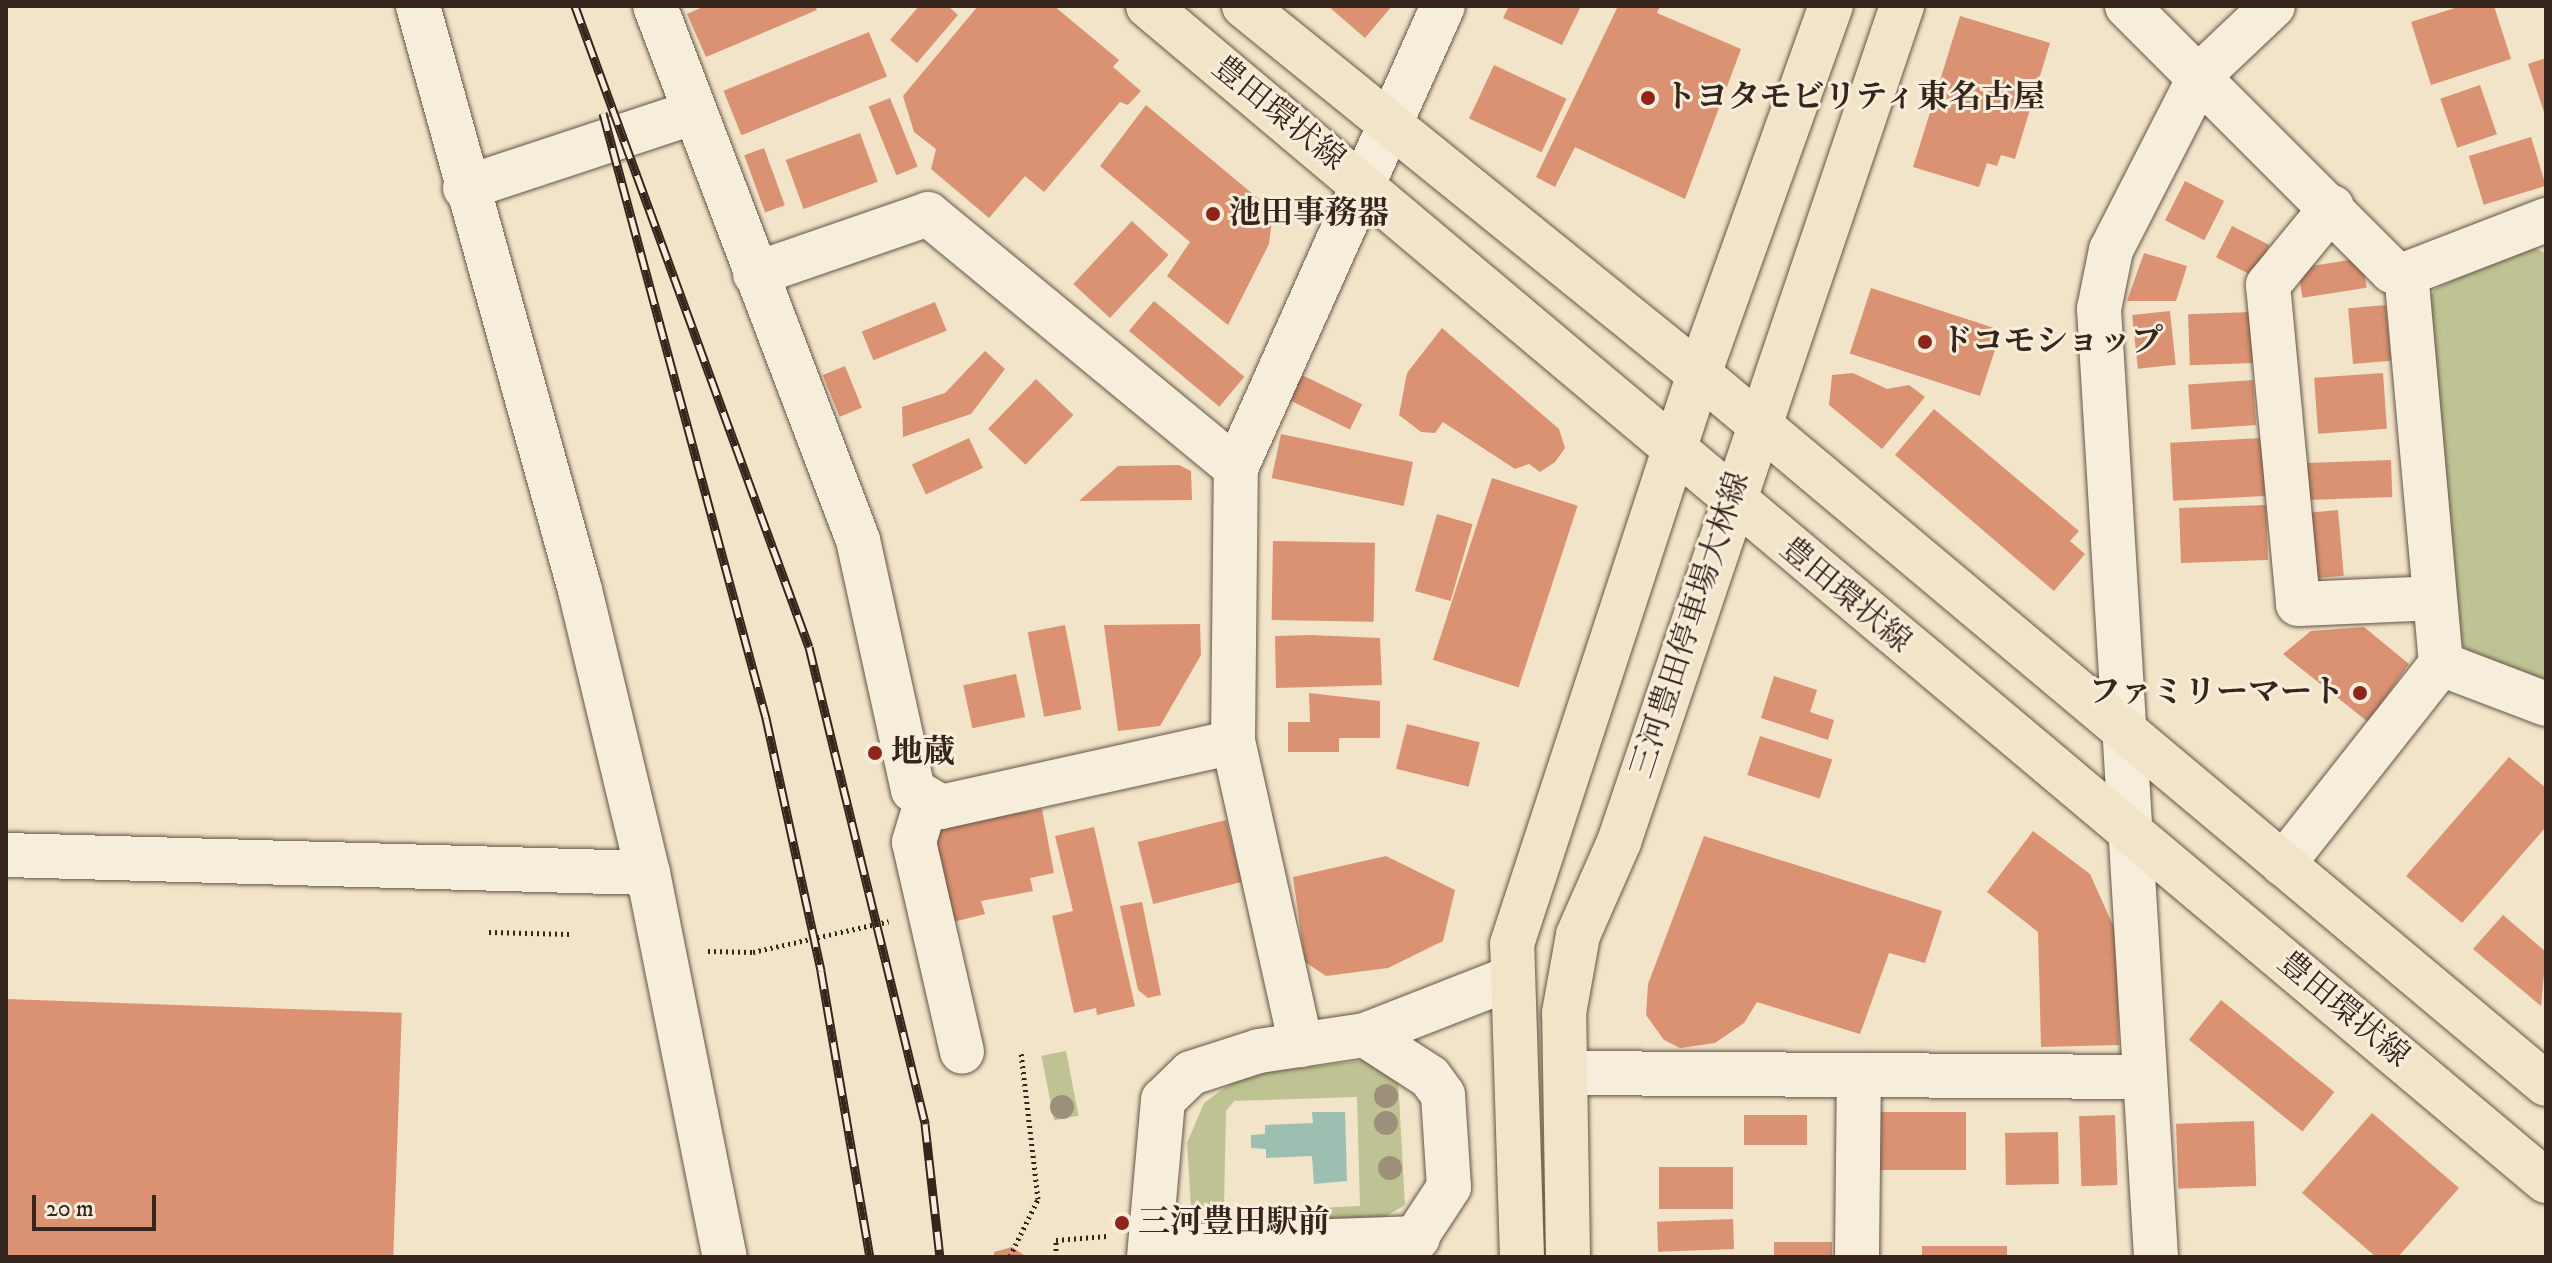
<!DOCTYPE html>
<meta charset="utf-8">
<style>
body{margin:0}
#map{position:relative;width:2552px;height:1263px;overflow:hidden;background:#f2e4c8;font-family:"IM FELL DW Pica","Noto Serif JP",serif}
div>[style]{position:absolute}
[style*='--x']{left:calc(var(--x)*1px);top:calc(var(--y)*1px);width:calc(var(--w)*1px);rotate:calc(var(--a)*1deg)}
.green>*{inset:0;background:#bfc393;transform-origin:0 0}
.water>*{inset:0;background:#9cbfb2}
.building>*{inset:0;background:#da9272;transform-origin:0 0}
.path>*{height:5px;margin-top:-2.5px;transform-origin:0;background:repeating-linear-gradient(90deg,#35251c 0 2px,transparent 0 6px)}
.roads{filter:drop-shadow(0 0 2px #645547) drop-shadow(0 0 2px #645547)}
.minor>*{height:44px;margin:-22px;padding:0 22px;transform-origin:22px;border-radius:22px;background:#f7eddb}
.major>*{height:44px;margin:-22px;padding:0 22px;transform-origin:22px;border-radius:22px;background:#f2e4c8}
.rail>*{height:9px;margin-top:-4.5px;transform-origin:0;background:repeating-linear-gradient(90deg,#f7eddb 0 18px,#35251c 0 36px);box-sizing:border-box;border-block:2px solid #35251c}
.trees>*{width:24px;height:24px;margin:-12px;border-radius:50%;background:#9d907a}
.dots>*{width:22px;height:22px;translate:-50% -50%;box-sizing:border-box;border:4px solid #f7eddb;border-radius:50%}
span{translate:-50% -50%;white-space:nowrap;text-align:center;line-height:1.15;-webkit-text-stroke:6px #f7eddb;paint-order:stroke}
.poi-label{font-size:32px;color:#35251c;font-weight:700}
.left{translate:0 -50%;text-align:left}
.right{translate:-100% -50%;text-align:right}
.street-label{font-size:32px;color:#35251c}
.frame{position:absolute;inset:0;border:8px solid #35251c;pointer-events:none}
.scale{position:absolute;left:32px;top:1195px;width:124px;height:36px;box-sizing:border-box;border:4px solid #35251c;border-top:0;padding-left:10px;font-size:24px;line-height:28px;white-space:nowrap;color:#35251c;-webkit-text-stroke:6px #f7eddb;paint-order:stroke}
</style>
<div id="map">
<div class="green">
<div style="clip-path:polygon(2527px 245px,2546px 253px,2546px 684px,2470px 654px,2458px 639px,2424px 307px,2435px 289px)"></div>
<div style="left:1066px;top:1051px;width:66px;height:25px;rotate:79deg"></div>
<div style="clip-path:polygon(1367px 1060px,1398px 1079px,1405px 1205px,1369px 1226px,1294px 1230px,1293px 1209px,1360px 1206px,1357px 1097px,1234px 1101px,1226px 1111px,1224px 1207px,1191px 1207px,1187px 1143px,1204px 1103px,1242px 1075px)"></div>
</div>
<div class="water">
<div style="clip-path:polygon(1312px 1112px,1345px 1112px,1347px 1181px,1314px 1184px,1312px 1156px,1266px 1158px,1266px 1149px,1251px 1148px,1251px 1135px,1265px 1134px,1265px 1125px,1313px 1123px)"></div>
</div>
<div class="building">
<div style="clip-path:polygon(705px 6px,815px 6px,817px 10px,706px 57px,687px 14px)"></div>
<div style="clip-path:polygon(919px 6px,948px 6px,958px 15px,917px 63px,890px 40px)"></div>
<div style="clip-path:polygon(978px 6px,1054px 6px,1119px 60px,1113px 67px,1141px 91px,1128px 105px,1120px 102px,1044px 192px,1025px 176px,989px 218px,931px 169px,936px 149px,914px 132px,903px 96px)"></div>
<div style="clip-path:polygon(1328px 6px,1392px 6px,1365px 38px)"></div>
<div style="clip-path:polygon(1509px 6px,1581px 6px,1562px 45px,1503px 18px)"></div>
<div style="clip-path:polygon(1618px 6px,1660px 6px,1657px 13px,1741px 49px,1685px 199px,1575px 147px,1555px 187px,1536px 177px)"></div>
<div style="clip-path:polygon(2461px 6px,2494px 6px,2511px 59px,2431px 85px,2411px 22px)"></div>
<div style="clip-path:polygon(1960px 16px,2050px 43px,2015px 159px,2001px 155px,1997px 166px,1987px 163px,1979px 187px,1913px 167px)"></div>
<div style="left:869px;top:32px;width:48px;height:157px;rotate:68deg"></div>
<div style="clip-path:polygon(2546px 58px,2546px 115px,2545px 115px,2528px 64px)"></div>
<div style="left:1494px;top:65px;width:80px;height:59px;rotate:25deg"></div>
<div style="left:2480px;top:85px;width:52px;height:42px;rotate:71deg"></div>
<div style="left:890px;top:98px;width:74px;height:23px;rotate:68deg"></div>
<div style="clip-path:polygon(1146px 105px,1260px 200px,1272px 219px,1269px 244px,1228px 325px,1167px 276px,1190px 242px,1100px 166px)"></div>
<div style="left:860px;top:133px;width:52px;height:79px;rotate:70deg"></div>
<div style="left:2531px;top:137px;width:51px;height:65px;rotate:73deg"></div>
<div style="left:764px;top:148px;width:61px;height:21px;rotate:70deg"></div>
<div style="left:2185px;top:181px;width:44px;height:44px;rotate:27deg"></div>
<div style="left:1132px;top:221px;width:50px;height:86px;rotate:43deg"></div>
<div style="left:2232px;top:226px;width:42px;height:35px;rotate:27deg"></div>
<div style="clip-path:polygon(2144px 253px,2187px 266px,2176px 301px,2127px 301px)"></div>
<div style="left:2362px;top:258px;width:30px;height:65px;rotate:81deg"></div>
<div style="left:1871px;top:288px;width:137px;height:69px;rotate:18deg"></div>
<div style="left:1154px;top:301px;width:118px;height:39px;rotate:40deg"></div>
<div style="left:935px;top:302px;width:31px;height:79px;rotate:68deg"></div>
<div style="left:2386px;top:305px;width:56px;height:38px;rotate:85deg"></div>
<div style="left:2170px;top:311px;width:54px;height:38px;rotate:84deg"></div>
<div style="left:2252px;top:312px;width:51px;height:64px;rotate:88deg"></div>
<div style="clip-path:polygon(1442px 328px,1559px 429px,1565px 448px,1555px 462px,1540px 472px,1529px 464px,1515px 469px,1443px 422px,1435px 433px,1421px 432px,1399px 415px,1407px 373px)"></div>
<div style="clip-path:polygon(985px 351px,1005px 369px,971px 414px,903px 437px,902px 407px,945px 393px)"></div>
<div style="left:845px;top:366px;width:45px;height:24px;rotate:68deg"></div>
<div style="clip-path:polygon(1853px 373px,1887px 389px,1909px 385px,1925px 397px,1882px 449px,1829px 405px,1832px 375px)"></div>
<div style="left:2383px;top:373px;width:56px;height:69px;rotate:86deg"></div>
<div style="left:1302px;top:375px;width:67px;height:28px;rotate:26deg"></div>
<div style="left:1036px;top:379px;width:52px;height:69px;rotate:44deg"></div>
<div style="left:2253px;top:380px;width:45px;height:65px;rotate:86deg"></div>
<div style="clip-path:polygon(1934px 409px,2079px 531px,2070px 541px,2085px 554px,2054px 591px,1895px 455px)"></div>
<div style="left:1281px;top:434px;width:135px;height:45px;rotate:12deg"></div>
<div style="left:969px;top:438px;width:33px;height:63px;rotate:65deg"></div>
<div style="left:2262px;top:438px;width:58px;height:92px;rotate:87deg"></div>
<div style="left:2391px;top:460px;width:37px;height:84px;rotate:88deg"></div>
<div style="clip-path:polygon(1179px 465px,1191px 471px,1192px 500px,1079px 501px,1118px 466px)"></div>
<div style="left:1492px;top:478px;width:90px;height:191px;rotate:18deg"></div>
<div style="left:2266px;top:505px;width:55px;height:87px;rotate:88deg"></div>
<div style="left:2338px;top:510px;width:66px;height:36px;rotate:85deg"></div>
<div style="left:1437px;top:514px;width:37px;height:80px;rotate:16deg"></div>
<div style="left:1273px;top:541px;width:102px;height:79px;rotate:1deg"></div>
<div style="clip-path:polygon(1200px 624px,1201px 655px,1160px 726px,1118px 731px,1104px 625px)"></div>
<div style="left:1065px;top:625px;width:86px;height:38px;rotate:79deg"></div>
<div style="clip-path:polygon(2364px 627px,2409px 664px,2368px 722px,2283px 654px,2311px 631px)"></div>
<div style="clip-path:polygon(1311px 635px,1380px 638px,1382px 685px,1276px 688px,1275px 636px)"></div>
<div style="left:1016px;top:674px;width:44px;height:54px;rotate:78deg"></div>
<div style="clip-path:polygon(1774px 676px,1817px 690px,1810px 712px,1834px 720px,1828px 740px,1761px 718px)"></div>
<div style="clip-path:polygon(1309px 693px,1380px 701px,1380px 738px,1339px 738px,1339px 752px,1288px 752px,1288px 722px,1310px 722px)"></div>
<div style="left:1407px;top:724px;width:75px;height:46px;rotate:14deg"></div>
<div style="left:1760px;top:736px;width:76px;height:41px;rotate:18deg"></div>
<div style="clip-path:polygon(2509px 757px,2546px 788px,2546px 827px,2462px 923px,2406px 876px)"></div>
<div style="clip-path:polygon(1042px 809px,1054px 873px,1030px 878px,1033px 891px,981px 901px,985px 914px,953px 922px,932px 840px,940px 827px)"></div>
<div style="left:1226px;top:820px;width:64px;height:91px;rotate:76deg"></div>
<div style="clip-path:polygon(1094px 827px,1135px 1006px,1097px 1015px,1096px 1008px,1074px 1013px,1052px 916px,1073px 911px,1055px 836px)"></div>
<div style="clip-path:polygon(2033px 831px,2090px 874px,2116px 932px,2119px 1045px,2041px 1047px,2038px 932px,1987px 892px)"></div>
<div style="clip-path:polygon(1704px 836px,1942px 911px,1925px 963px,1889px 953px,1860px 1034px,1757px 1002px,1744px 1023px,1715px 1043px,1680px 1048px,1664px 1040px,1646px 1015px,1648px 984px)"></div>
<div style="clip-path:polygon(1386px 856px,1455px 890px,1443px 941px,1388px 968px,1326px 976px,1305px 962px,1293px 877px)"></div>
<div style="clip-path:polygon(1142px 902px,1161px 995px,1148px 998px,1138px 990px,1120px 906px)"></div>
<div style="clip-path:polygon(2503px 915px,2546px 952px,2541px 1006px,2473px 949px)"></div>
<div style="left:6px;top:999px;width:396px;height:258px;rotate:2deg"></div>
<div style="left:2221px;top:1000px;width:146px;height:51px;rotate:39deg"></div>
<div style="left:1876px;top:1112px;width:90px;height:58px"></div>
<div style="clip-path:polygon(2372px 1113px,2459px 1188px,2398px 1257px,2376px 1257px,2302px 1193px)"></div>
<div style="left:1744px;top:1115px;width:63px;height:30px"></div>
<div style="left:2115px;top:1115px;width:70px;height:36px;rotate:88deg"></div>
<div style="left:2254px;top:1121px;width:65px;height:78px;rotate:88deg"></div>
<div style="left:2058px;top:1132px;width:52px;height:53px;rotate:89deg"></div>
<div style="left:1733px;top:1167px;width:42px;height:74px;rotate:90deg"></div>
<div style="left:1733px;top:1219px;width:30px;height:76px;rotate:88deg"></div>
<div style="left:1832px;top:1242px;width:15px;height:58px;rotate:90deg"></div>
<div style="left:1922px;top:1246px;width:85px;height:11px"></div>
<div style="clip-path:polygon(1012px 1247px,1027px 1257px,994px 1257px,994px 1252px)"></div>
</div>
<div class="path">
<div style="--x:489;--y:932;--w:82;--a:1.4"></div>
<div style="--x:708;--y:951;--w:45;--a:1.3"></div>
<div style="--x:753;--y:952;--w:139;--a:-12.8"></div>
<div style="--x:1010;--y:1256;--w:64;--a:-63.8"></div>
<div style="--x:1038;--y:1199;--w:148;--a:-96.6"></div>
<div style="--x:1056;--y:1257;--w:17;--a:-90"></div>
<div style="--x:1056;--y:1240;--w:51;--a:-4.5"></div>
</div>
<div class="roads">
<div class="minor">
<div style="--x:418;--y:6;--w:606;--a:74.5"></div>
<div style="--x:580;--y:590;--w:291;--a:76.5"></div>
<div style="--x:648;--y:873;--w:392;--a:78.7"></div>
<div style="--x:655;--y:6;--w:571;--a:69.19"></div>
<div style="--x:858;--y:540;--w:256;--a:77.6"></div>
<div style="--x:913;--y:790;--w:33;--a:31"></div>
<div style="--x:941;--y:807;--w:299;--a:-12.5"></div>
<div style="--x:2127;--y:6;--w:375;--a:45"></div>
<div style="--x:2392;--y:271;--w:14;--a:12"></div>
<div style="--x:2406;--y:274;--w:150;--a:-21.1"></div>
<div style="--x:465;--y:188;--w:242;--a:-18.3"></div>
<div style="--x:2332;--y:207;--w:101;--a:129.4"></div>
<div style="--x:2268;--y:285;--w:320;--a:84.6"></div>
<div style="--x:2298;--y:604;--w:135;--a:-2.5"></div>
<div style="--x:755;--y:274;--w:183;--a:-19.1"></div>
<div style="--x:928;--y:214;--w:399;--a:39.5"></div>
<div style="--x:2441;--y:664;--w:112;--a:20.9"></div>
<div style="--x:927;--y:799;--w:45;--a:106.8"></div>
<div style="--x:914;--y:842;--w:215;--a:77.1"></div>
<div style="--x:6;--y:855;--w:642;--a:1.61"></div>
<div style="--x:2283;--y:864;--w:255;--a:-51.7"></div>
<div style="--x:2441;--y:664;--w:392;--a:-95.1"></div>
<div style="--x:1365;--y:1035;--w:77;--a:32.9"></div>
<div style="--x:1430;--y:1077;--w:22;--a:54"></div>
<div style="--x:1443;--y:1095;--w:92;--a:86.3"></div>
<div style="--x:1449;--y:1187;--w:84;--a:123.3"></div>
<div style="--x:1301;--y:1045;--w:311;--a:-102.6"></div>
<div style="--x:1233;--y:742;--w:274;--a:-89.4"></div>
<div style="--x:1236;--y:468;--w:506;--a:-65.87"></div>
<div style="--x:1570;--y:1073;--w:574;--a:0.4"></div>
<div style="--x:1161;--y:1247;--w:257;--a:-2"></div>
<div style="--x:1149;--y:1257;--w:158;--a:-84.9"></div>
<div style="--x:1163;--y:1100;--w:39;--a:-44"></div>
<div style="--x:1191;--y:1073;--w:71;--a:-17.9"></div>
<div style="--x:1259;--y:1051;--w:107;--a:-8.6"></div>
<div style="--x:1365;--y:1035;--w:159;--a:-21.4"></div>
<div style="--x:1857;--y:1257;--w:181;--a:-89.4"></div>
<div style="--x:2156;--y:1257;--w:950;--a:-93.44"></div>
<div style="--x:2099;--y:309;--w:60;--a:-78.5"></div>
<div style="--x:2111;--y:250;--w:198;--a:-62.9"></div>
<div style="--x:2201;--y:74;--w:99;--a:-43.4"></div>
</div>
<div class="major">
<div style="--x:1148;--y:6;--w:1826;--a:40.05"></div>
<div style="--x:1244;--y:6;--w:585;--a:38.97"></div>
<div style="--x:1699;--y:374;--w:1105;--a:39.97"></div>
<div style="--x:1522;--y:1257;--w:313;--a:-91.8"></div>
<div style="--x:1512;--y:944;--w:600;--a:-71.84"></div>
<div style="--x:1699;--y:374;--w:391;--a:-70.3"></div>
<div style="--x:1568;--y:1257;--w:244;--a:-90.9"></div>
<div style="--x:1564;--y:1013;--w:79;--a:-79.8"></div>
<div style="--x:1578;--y:935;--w:102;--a:-66.2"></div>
<div style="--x:1619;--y:842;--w:883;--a:-71.3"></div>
</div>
</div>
<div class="rail">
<div style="--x:575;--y:6;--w:682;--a:69.95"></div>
<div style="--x:809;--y:647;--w:491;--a:76.3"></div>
<div style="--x:925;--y:1124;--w:134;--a:83.6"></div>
<div style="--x:603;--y:113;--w:627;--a:74.92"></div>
<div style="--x:766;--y:718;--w:259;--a:77.7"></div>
<div style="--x:821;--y:971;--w:290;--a:80.3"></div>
</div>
<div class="trees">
<div style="left:1386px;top:1096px"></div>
<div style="left:1062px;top:1107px"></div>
<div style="left:1386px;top:1123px"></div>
<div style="left:1390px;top:1168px"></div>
</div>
<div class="dots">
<div style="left:1648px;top:98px;background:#8f2418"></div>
<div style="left:1213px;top:214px;background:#8f2418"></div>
<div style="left:1925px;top:342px;background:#8f2418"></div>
<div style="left:2360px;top:693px;background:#8f2418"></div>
<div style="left:875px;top:753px;background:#8f2418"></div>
<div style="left:1122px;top:1223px;background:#8f2418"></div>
</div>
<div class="poi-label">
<span class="left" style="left:1664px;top:98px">トヨタモビリティ東名古屋</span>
<span class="left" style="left:1229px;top:214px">池田事務器</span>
<span class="left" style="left:1941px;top:342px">ドコモショップ</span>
<span class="right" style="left:2344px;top:693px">ファミリーマート</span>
<span class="left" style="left:891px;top:753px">地蔵</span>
<span class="left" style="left:1138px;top:1223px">三河豊田駅前</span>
</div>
<div class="street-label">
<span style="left:1278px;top:114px;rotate:39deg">豊田環状線</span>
<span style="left:1845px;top:596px;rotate:40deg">豊田環状線</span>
<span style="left:1691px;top:625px;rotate:-72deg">三河豊田停車場大林線</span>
<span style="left:2343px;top:1010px;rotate:40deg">豊田環状線</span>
</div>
<div class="frame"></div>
<div class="scale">20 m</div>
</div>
